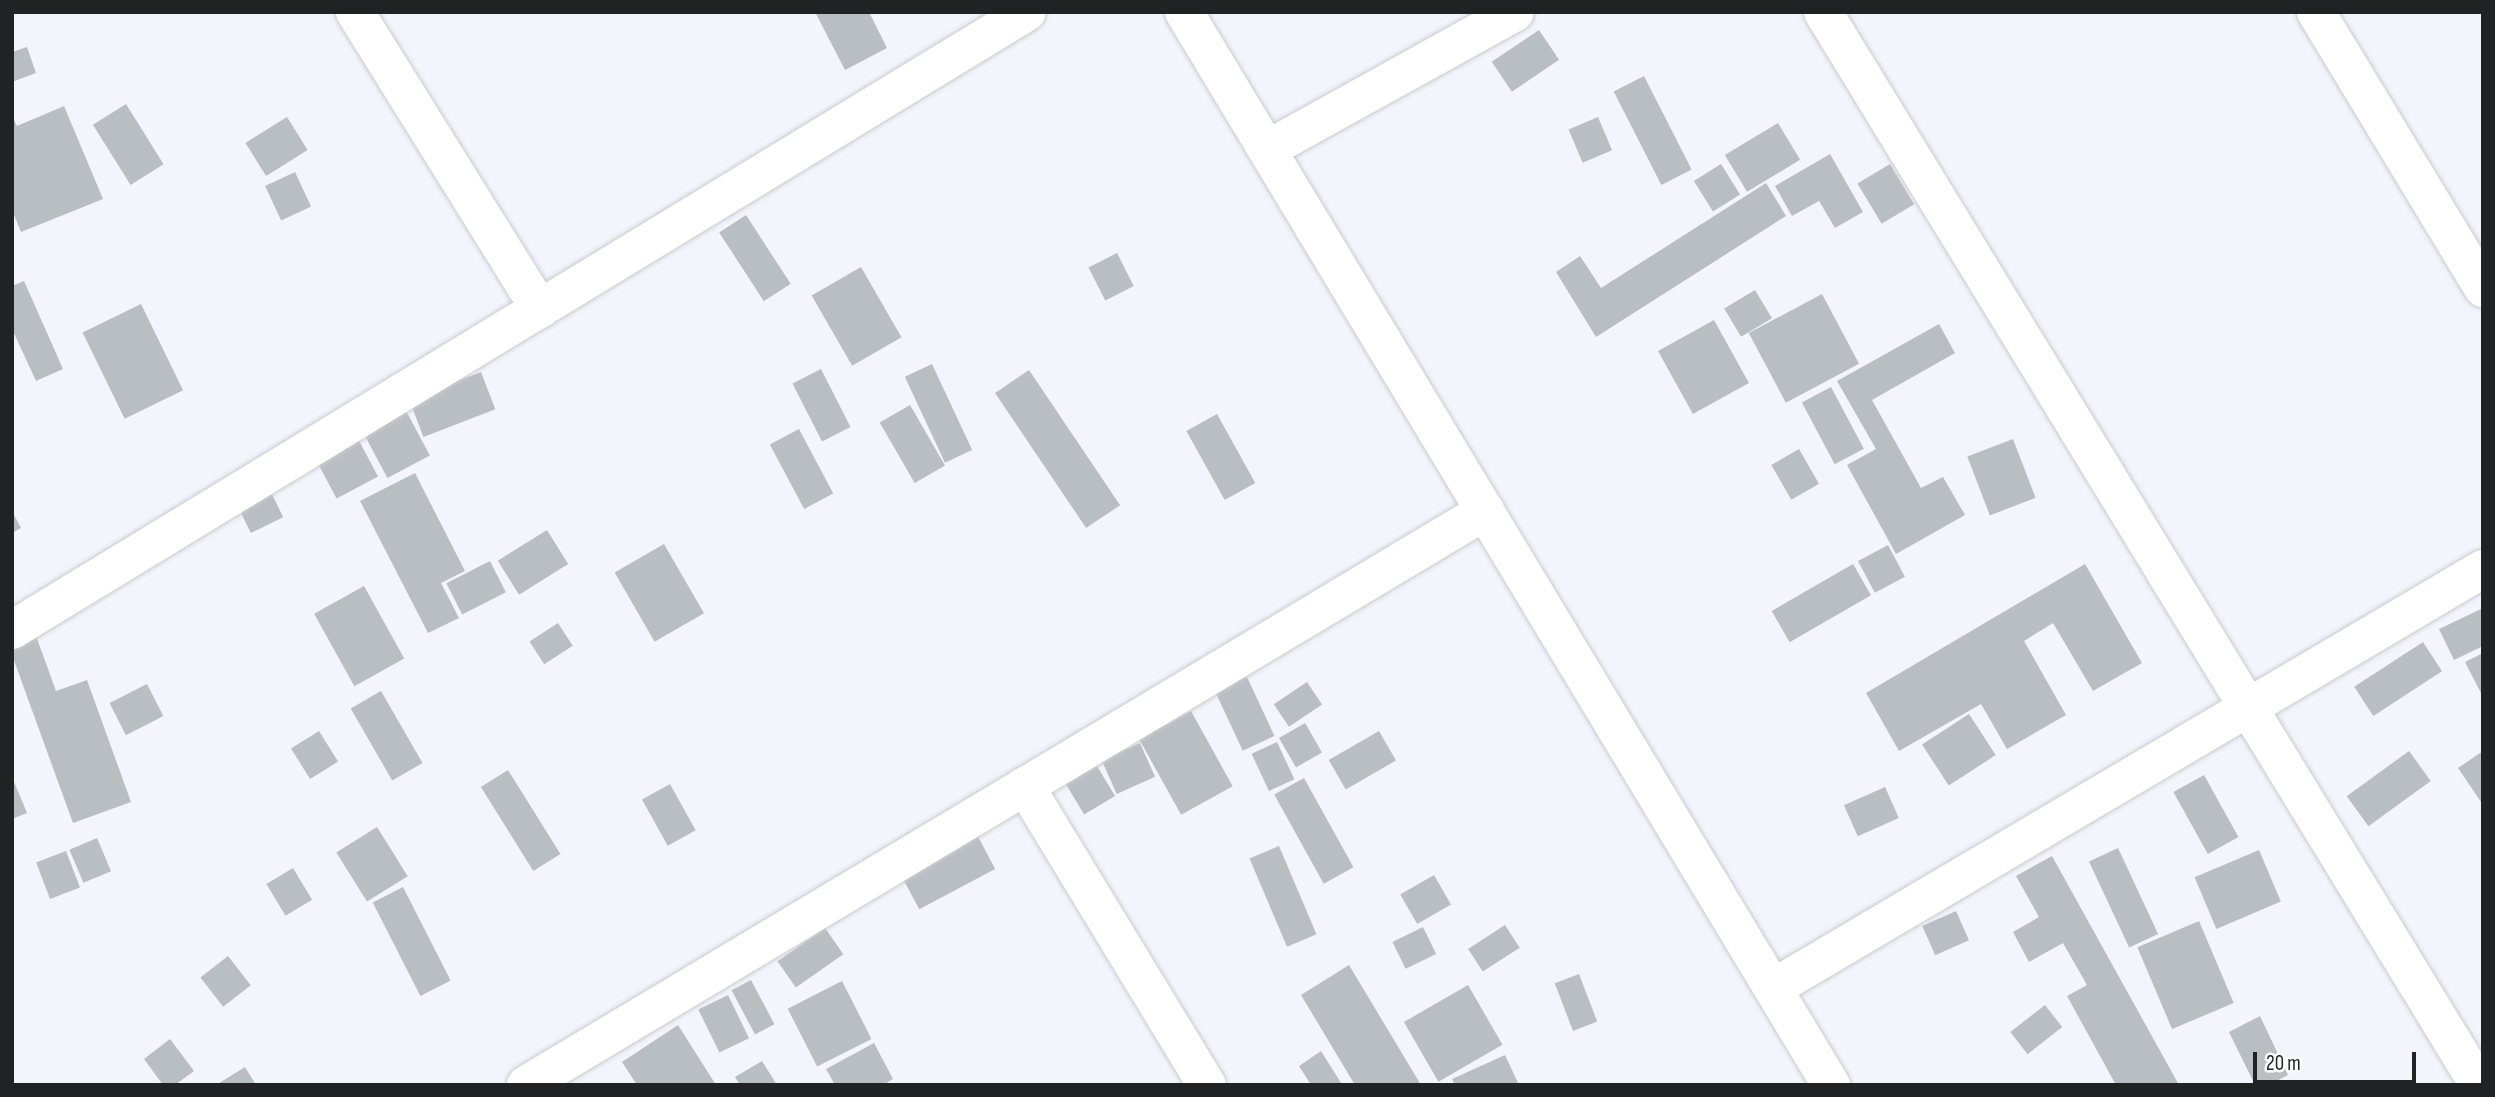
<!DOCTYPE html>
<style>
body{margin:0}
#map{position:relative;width:2495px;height:1097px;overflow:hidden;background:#f4f5fc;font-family:"Sofia Sans Condensed",sans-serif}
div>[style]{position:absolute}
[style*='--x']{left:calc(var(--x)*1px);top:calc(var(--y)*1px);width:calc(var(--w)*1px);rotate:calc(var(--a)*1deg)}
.building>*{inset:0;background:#b9bec3;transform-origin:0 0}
.roads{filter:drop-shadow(0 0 2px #cacad1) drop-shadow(0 0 2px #cacad1)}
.minor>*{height:38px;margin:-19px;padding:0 19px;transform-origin:19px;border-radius:19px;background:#fff}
span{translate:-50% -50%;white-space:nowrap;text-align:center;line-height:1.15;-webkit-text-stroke:5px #fff;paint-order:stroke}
.frame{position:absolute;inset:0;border:14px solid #212224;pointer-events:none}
.scale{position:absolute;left:2253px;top:1052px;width:163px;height:32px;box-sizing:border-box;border:4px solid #212224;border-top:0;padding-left:9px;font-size:21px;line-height:24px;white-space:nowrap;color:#212224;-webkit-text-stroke:5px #fff;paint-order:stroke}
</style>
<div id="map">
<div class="building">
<div style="clip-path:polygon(815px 12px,869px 12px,887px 48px,845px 70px)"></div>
<div style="left:1539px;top:30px;width:36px;height:57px;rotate:56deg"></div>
<div style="clip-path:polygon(27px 47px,36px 73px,12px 82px,12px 52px)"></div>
<div style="left:1644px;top:76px;width:105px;height:34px;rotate:63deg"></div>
<div style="left:126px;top:104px;width:71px;height:39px;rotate:58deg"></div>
<div style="clip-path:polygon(64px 106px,103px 199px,21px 232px,12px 210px,12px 115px,17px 126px)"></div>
<div style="left:287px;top:117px;width:39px;height:49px;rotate:58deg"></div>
<div style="left:1598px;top:117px;width:36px;height:32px;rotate:67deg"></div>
<div style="left:1778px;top:123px;width:43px;height:62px;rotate:59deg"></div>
<div style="clip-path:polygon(1830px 154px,1863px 212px,1835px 228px,1819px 201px,1792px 216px,1775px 186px)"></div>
<div style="left:1721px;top:164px;width:36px;height:32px;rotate:58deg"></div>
<div style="left:1890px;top:164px;width:47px;height:38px;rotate:59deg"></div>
<div style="left:295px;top:172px;width:38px;height:33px;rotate:65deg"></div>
<div style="clip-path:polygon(1766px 183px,1786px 216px,1596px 337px,1556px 272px,1580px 256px,1601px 288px)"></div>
<div style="left:746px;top:215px;width:82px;height:32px;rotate:57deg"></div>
<div style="left:1117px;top:253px;width:37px;height:32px;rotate:63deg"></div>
<div style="left:861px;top:267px;width:81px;height:57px;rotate:60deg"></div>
<div style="clip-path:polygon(24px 281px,63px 369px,36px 381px,12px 329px,12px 286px)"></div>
<div style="left:1755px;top:290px;width:33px;height:36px;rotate:59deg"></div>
<div style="left:1822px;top:294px;width:79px;height:83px;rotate:62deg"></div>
<div style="left:141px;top:304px;width:96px;height:65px;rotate:64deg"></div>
<div style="left:1714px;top:320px;width:72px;height:64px;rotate:61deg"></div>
<div style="clip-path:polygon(1939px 324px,1955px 353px,1872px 400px,1921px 488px,1943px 477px,1965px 515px,1896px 554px,1847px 465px,1876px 449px,1837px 381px)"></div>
<div style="left:932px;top:364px;width:95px;height:30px;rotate:65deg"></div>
<div style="left:821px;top:369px;width:65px;height:32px;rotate:63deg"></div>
<div style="left:1029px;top:370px;width:163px;height:41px;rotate:56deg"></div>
<div style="left:481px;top:372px;width:40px;height:77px;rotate:69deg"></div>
<div style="left:1831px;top:387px;width:70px;height:33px;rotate:62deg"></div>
<div style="left:910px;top:405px;width:70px;height:35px;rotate:60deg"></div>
<div style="left:404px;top:407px;width:55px;height:48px;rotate:62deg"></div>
<div style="left:1217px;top:414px;width:79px;height:35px;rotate:61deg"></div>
<div style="left:799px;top:429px;width:73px;height:33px;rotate:62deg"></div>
<div style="left:356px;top:435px;width:47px;height:47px;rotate:62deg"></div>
<div style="left:2013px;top:439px;width:63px;height:49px;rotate:69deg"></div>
<div style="left:1799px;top:449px;width:40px;height:32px;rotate:60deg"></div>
<div style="clip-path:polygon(415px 473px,465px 571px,441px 583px,459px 618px,428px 633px,360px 501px)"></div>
<div style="left:267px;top:484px;width:37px;height:36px;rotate:64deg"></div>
<div style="clip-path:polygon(12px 511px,21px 528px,12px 533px)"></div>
<div style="left:547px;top:530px;width:40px;height:58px;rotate:58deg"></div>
<div style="left:664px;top:544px;width:80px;height:57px;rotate:60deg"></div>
<div style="left:1888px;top:545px;width:36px;height:34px;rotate:62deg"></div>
<div style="left:490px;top:561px;width:35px;height:49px;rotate:63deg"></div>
<div style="left:1853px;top:564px;width:36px;height:94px;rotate:60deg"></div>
<div style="clip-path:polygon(2085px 564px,2142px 663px,2093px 691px,2053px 623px,2024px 641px,2066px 715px,2007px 749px,1981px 704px,1899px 751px,1866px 693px)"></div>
<div style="left:364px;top:586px;width:83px;height:57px;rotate:61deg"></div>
<div style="clip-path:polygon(2483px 608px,2483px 646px,2454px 660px,2439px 629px)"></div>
<div style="clip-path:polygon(31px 622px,56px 691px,87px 680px,131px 802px,73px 823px,12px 655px,12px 629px)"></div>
<div style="left:558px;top:623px;width:27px;height:34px;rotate:57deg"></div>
<div style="left:2423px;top:642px;width:35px;height:82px;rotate:57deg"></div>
<div style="clip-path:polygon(2483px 653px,2483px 697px,2465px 662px)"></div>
<div style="left:1247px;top:677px;width:65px;height:35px;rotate:65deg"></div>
<div style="left:1307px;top:682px;width:27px;height:40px;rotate:56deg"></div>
<div style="left:147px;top:684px;width:36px;height:42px;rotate:63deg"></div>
<div style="left:381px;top:691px;width:83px;height:35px;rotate:60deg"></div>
<div style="left:1191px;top:711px;width:86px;height:59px;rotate:61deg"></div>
<div style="left:1969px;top:714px;width:49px;height:56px;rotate:57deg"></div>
<div style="left:1305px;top:723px;width:34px;height:30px;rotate:60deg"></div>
<div style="left:319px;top:731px;width:36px;height:33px;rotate:58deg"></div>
<div style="left:1379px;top:731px;width:34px;height:58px;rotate:60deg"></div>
<div style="left:1277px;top:742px;width:41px;height:28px;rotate:65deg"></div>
<div style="left:1140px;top:743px;width:37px;height:42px;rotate:66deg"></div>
<div style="left:2409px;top:751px;width:37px;height:77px;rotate:54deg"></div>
<div style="clip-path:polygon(2483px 751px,2483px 805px,2458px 768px)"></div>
<div style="left:1097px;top:766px;width:35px;height:36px;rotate:59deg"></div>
<div style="left:508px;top:770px;width:99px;height:32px;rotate:58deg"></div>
<div style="left:2204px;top:775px;width:71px;height:35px;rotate:61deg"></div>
<div style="clip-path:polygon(12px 777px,27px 813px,12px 819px)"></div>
<div style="left:1304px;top:778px;width:102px;height:34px;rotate:61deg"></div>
<div style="left:670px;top:784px;width:53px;height:32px;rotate:61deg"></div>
<div style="left:1885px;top:787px;width:34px;height:45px;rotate:66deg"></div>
<div style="left:377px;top:827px;width:58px;height:48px;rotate:58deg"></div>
<div style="left:975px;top:831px;width:43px;height:86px;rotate:62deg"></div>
<div style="left:97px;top:838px;width:36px;height:30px;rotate:67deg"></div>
<div style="left:1279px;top:846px;width:96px;height:32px;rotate:67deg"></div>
<div style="left:2118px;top:848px;width:95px;height:32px;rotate:65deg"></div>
<div style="left:2259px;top:850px;width:56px;height:70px;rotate:67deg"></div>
<div style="left:66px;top:851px;width:39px;height:32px;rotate:69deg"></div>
<div style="clip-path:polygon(2052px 856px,2179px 1085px,2116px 1085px,2067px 996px,2087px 985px,2063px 943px,2029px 962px,2013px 932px,2039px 917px,2016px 876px)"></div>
<div style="left:293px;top:868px;width:37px;height:31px;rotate:59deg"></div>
<div style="left:1434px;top:875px;width:34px;height:39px;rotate:60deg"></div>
<div style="left:403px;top:887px;width:105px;height:34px;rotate:63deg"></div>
<div style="left:1956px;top:911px;width:32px;height:37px;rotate:66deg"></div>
<div style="left:2199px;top:921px;width:89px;height:67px;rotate:67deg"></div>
<div style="left:1505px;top:925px;width:27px;height:44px;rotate:57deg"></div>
<div style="left:1423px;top:927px;width:30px;height:34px;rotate:64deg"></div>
<div style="left:825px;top:928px;width:32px;height:58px;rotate:55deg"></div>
<div style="left:228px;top:956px;width:37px;height:35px;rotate:52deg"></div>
<div style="clip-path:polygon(1349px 965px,1421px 1085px,1355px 1085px,1301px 995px)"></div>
<div style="left:1579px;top:974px;width:51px;height:26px;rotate:69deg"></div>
<div style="left:751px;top:980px;width:50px;height:22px;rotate:62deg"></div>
<div style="left:842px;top:981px;width:65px;height:61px;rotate:63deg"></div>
<div style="left:1468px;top:985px;width:69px;height:74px;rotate:60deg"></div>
<div style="left:728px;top:995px;width:48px;height:33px;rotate:64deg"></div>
<div style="left:2045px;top:1005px;width:28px;height:44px;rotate:52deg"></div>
<div style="clip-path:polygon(2260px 1016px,2288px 1075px,2269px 1085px,2255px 1085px,2229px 1032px)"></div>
<div style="clip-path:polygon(678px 1025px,716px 1085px,637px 1085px,622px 1062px)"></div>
<div style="clip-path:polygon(170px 1039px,194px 1071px,175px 1085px,163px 1085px,144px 1059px)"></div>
<div style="clip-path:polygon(874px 1043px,893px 1079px,883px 1085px,835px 1085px,826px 1069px)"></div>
<div style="clip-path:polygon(1321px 1051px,1341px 1083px,1339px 1085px,1311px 1085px,1299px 1066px)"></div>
<div style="clip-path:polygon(1505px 1055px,1519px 1085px,1455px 1085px,1452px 1079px)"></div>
<div style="clip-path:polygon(762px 1061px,777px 1085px,740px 1085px,735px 1077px)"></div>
<div style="clip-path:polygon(245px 1067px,256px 1085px,216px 1085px)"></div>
</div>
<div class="roads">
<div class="minor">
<div style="--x:355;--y:12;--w:350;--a:58.1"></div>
<div style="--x:1184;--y:12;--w:1253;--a:58.91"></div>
<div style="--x:1823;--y:12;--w:1258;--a:58.56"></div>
<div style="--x:2316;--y:12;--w:323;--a:58.8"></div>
<div style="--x:1268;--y:149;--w:282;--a:-29"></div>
<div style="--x:12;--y:630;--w:1188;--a:-31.34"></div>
<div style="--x:1025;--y:786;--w:350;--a:58.7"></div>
<div style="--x:1773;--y:988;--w:824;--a:-30.55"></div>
<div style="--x:526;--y:1085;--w:1118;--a:-30.9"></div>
</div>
</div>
<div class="frame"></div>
<div class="scale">20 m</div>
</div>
